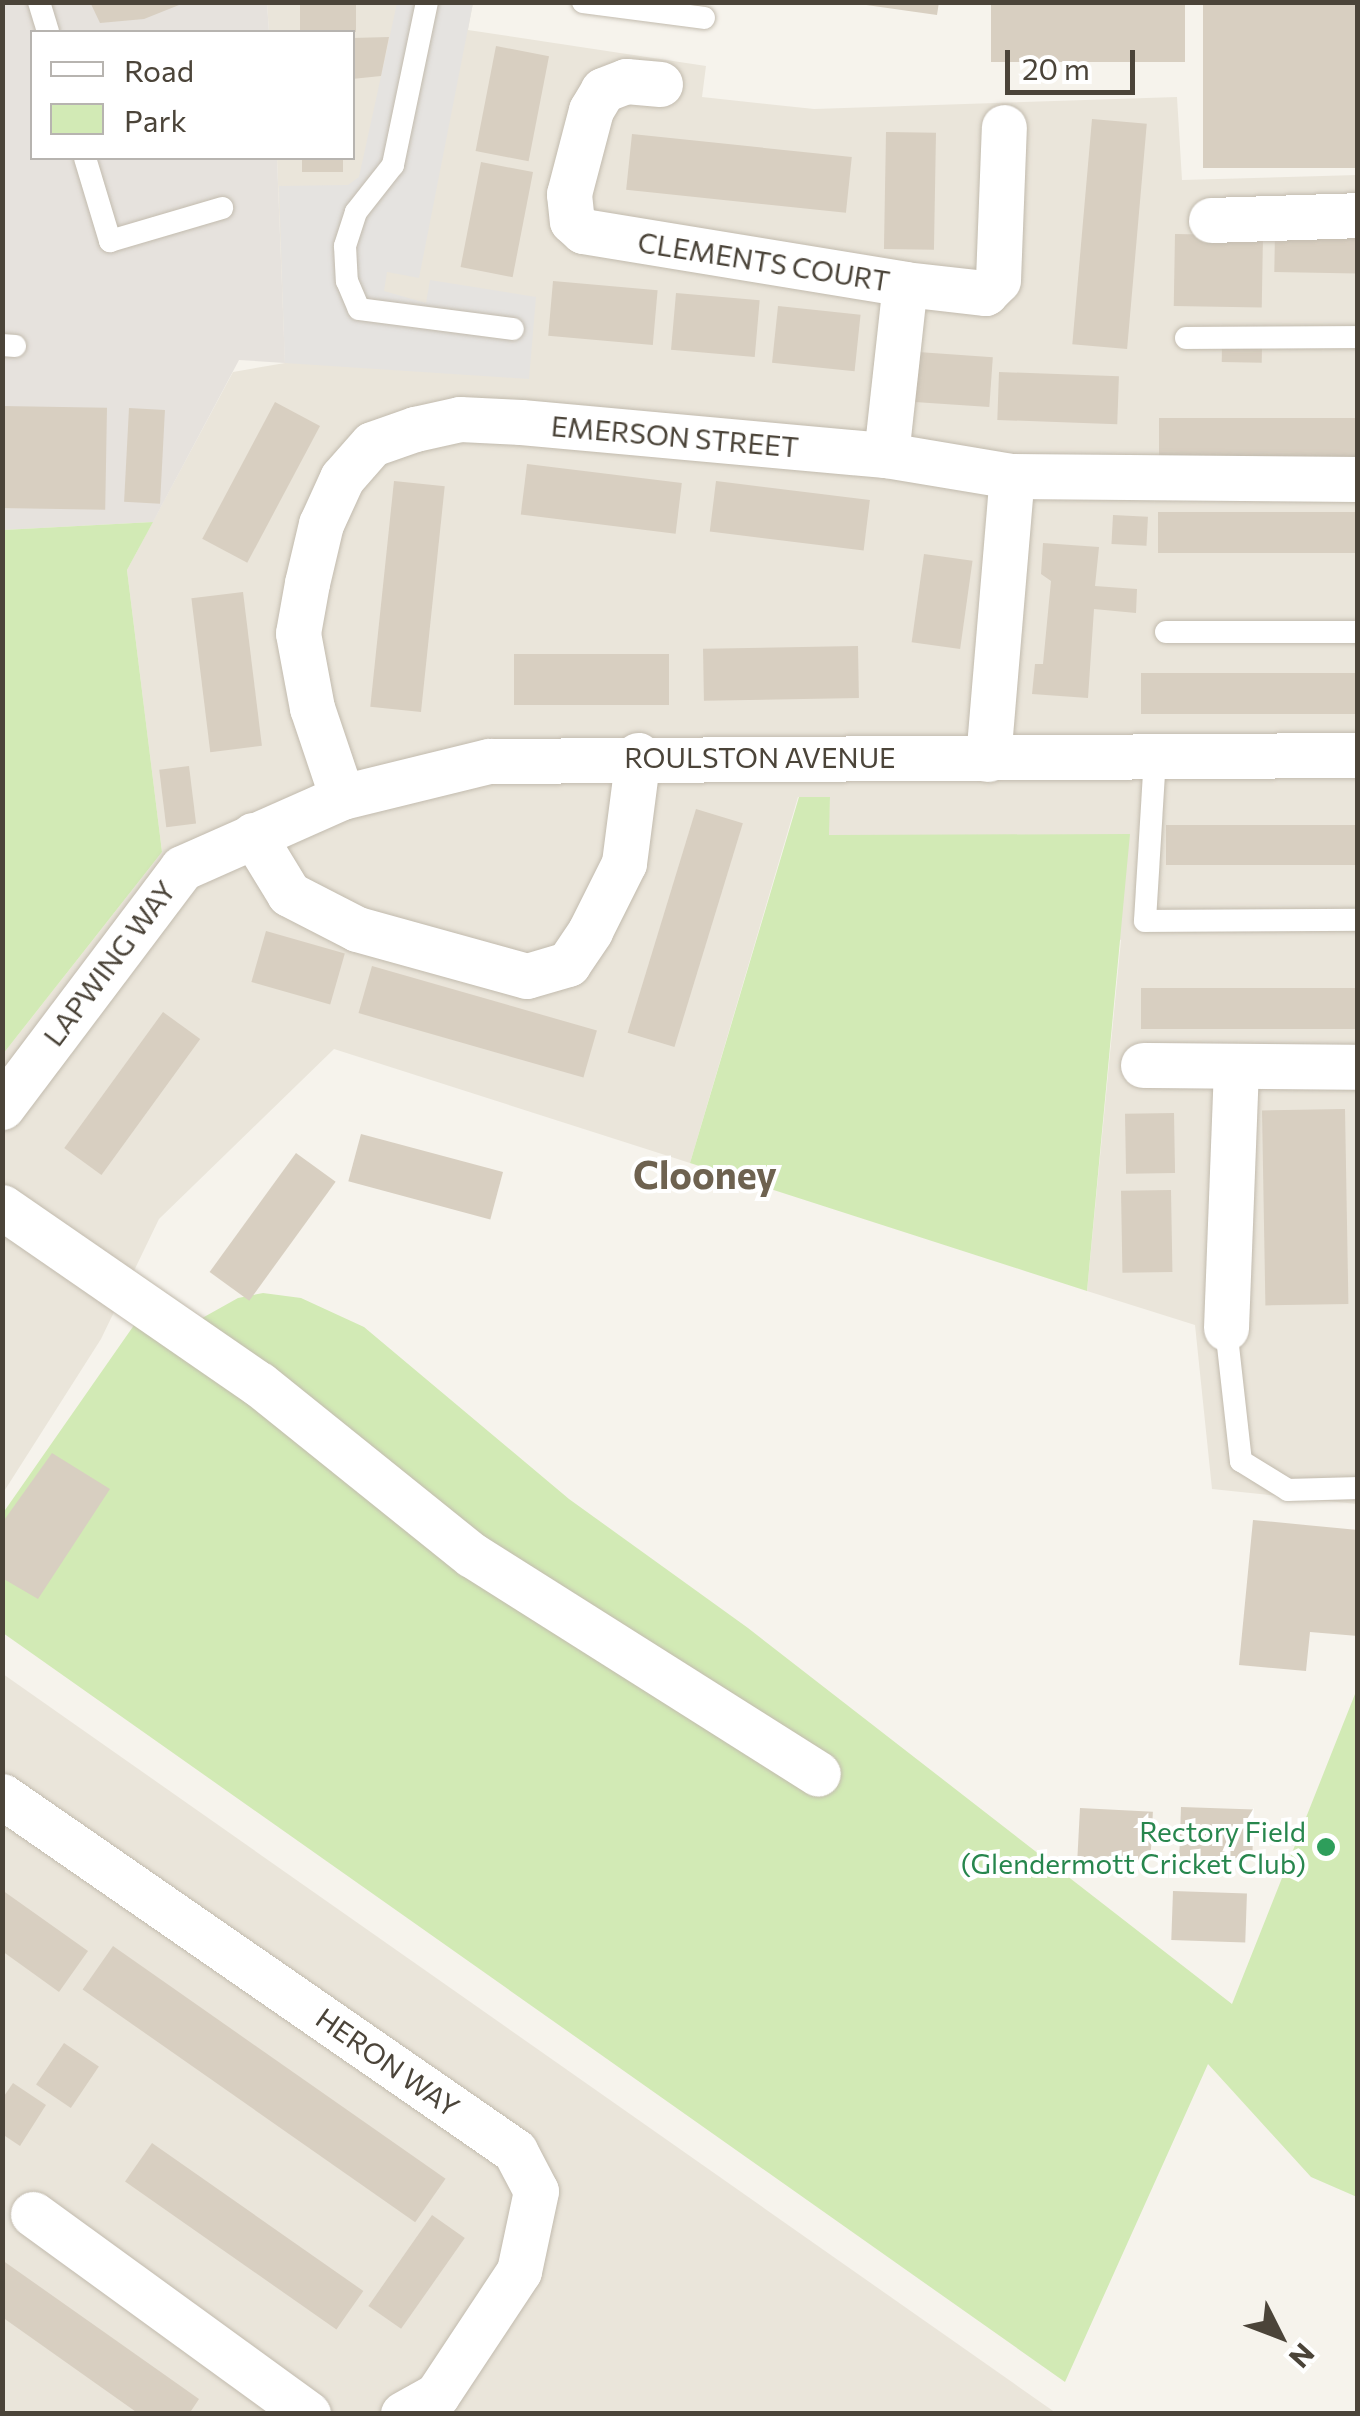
<!DOCTYPE html>
<style>
body{margin:0}
#map{position:relative;width:1360px;height:2416px;overflow:hidden;background:#f6f3ec;font-family:Commissioner,sans-serif}
div>[style]{position:absolute}
[style*='--x']{left:calc(var(--x)*1px);top:calc(var(--y)*1px);width:calc(var(--w)*1px);rotate:calc(var(--a)*1deg)}
.residential>*{inset:0;background:#eae5da}
.industrial>*{inset:0;background:#e6e2dd}
.green>*{inset:0;background:#d2eab5}
.parking>*{inset:0;background:#e5e3e0}
.building>*{inset:0;background:#d8cfc1;transform-origin:0 0}
.roads{filter:drop-shadow(0 0 2px #c2bbae) drop-shadow(0 0 2px #c2bbae)}
.lane>*{height:22px;margin:-11px;padding:0 11px;transform-origin:11px;border-radius:11px;background:#fff}
.street>*{height:45px;margin:-22.5px;padding:0 22.5px;transform-origin:22.5px;border-radius:22.5px;background:#fff}
.dots>*{width:28px;height:28px;translate:-50% -50%;box-sizing:border-box;border:5px solid #fff;border-radius:50%}
span{translate:-50% -50%;white-space:nowrap;text-align:center;line-height:1.15;-webkit-text-stroke:8px #fff;paint-order:stroke}
.street-label{font-size:28px;color:#4b4439}
.leisure-label{font-size:28px;color:#27864d}
.right{translate:-100% -50%;text-align:right}
.district-label{font-size:38px;color:#6e6250;font-weight:700}
.frame{position:absolute;inset:0;border:5px solid #4b4439;pointer-events:none}
.legend{position:absolute;left:30px;top:30px;width:325px;height:130px;box-sizing:border-box;background:#fff;border:2px solid #b7b4b0;margin:0;padding:12px 18px;list-style:none;font-size:30px;color:#4b4439}
.legend li{display:flex;align-items:center;gap:20px;height:50px}
.legend b{width:50px;border:2px solid #b7b4b0}
.north{position:absolute;left:1230px;top:2286px;width:100px;height:100px;-webkit-text-stroke:8px #fff;paint-order:stroke;rotate:132deg;font-size:28px;font-weight:700;line-height:40px;text-align:center;color:#4b4439}
.north::after{content:'';display:block;margin:auto;width:35px;height:45px;background:#4b4439;clip-path:polygon(50% 0,100% 100%,50% 72%,0 100%)}
.scale{position:absolute;left:1005px;top:50px;width:130px;height:45px;box-sizing:border-box;border:5px solid #4b4439;border-top:0;padding-left:12px;font-size:30px;line-height:35px;white-space:nowrap;color:#4b4439;-webkit-text-stroke:8px #fff;paint-order:stroke}
</style>
<div id="map">
<div class="residential">
<div style="clip-path:polygon(267px 3px,473px 3px,468px 30px,706px 66px,702px 97px,814px 109px,1177px 97px,1182px 180px,1357px 175px,1357px 1504px,1212px 1489px,1195px 1325px,1087px 1291px,1121px 940px,828px 835px,830px 798px,798px 797px,690px 1163px,334px 1049px,159px 1219px,101px 1339px,3px 1493px,3px 1054px,162px 852px,127px 570px,233px 372px,285px 363px,277px 158px,352px 158px,352px 32px,269px 32px)"></div>
<div style="clip-path:polygon(3px 1674px,1056px 2413px,3px 2413px)"></div>
</div>
<div class="industrial">
<div style="clip-path:polygon(3px 3px,267px 3px,269px 32px,32px 32px,32px 158px,277px 158px,285px 363px,239px 360px,153px 522px,3px 530px)"></div>
</div>
<div class="green">
<div style="clip-path:polygon(153px 522px,127px 570px,162px 852px,3px 1054px,3px 530px)"></div>
<div style="clip-path:polygon(799px 797px,830px 797px,829px 835px,1130px 834px,1087px 1291px,690px 1163px)"></div>
<div style="clip-path:polygon(263px 1293px,301px 1298px,364px 1327px,569px 1499px,748px 1628px,1232px 2004px,1357px 1689px,1357px 2197px,1311px 2177px,1208px 2064px,1065px 2382px,3px 1633px,3px 1513px,139px 1318px,179px 1331px,238px 1298px)"></div>
</div>
<div class="parking">
<div style="clip-path:polygon(397px 3px,473px 3px,419px 278px,387px 272px,384px 291px,426px 303px,430px 280px,536px 297px,529px 379px,285px 363px,279px 186px,348px 185px,359px 177px)"></div>
</div>
<div class="building">
<div style="clip-path:polygon(90px 2px,184px 2px,184px 3px,144px 19px,100px 23px)"></div>
<div style="left:300px;top:2px;width:56px;height:30px"></div>
<div style="clip-path:polygon(845px 2px,939px 2px,937px 15px)"></div>
<div style="left:991px;top:2px;width:194px;height:60px"></div>
<div style="left:1203px;top:3px;width:155px;height:165px"></div>
<div style="clip-path:polygon(389px 37px,381px 76px,352px 79px,352px 38px)"></div>
<div style="left:496px;top:46px;width:54px;height:107px;rotate:11deg"></div>
<div style="left:1092px;top:119px;width:55px;height:226px;rotate:5deg"></div>
<div style="left:886px;top:132px;width:50px;height:117px;rotate:1deg"></div>
<div style="left:632px;top:134px;width:221px;height:56px;rotate:6deg"></div>
<div style="left:302px;top:158px;width:41px;height:14px"></div>
<div style="left:481px;top:162px;width:53px;height:107px;rotate:11deg"></div>
<div style="left:1275px;top:231px;width:83px;height:41px;rotate:1deg"></div>
<div style="left:1175px;top:234px;width:88px;height:72px;rotate:1deg"></div>
<div style="left:553px;top:281px;width:105px;height:55px;rotate:5deg"></div>
<div style="left:676px;top:293px;width:84px;height:57px;rotate:5deg"></div>
<div style="left:778px;top:306px;width:83px;height:57px;rotate:6deg"></div>
<div style="left:1222px;top:346px;width:40px;height:16px;rotate:1deg"></div>
<div style="left:918px;top:352px;width:75px;height:50px;rotate:4deg"></div>
<div style="left:999px;top:372px;width:120px;height:48px;rotate:2deg"></div>
<div style="left:275px;top:402px;width:51px;height:155px;rotate:28deg"></div>
<div style="left:2px;top:406px;width:105px;height:102px;rotate:1deg"></div>
<div style="left:129px;top:408px;width:36px;height:94px;rotate:3deg"></div>
<div style="left:1358px;top:418px;width:41px;height:199px;rotate:90deg"></div>
<div style="left:527px;top:464px;width:156px;height:51px;rotate:7deg"></div>
<div style="left:394px;top:481px;width:51px;height:227px;rotate:6deg"></div>
<div style="left:716px;top:481px;width:155px;height:51px;rotate:7deg"></div>
<div style="left:1158px;top:512px;width:200px;height:41px"></div>
<div style="left:1113px;top:515px;width:35px;height:29px;rotate:3deg"></div>
<div style="clip-path:polygon(1043px 543px,1099px 547px,1095px 586px,1137px 589px,1136px 613px,1094px 609px,1088px 698px,1032px 694px,1035px 664px,1043px 664px,1051px 581px,1041px 574px)"></div>
<div style="left:924px;top:554px;width:49px;height:89px;rotate:8deg"></div>
<div style="left:243px;top:592px;width:155px;height:52px;rotate:83deg"></div>
<div style="left:858px;top:646px;width:52px;height:155px;rotate:89deg"></div>
<div style="left:669px;top:654px;width:51px;height:155px;rotate:90deg"></div>
<div style="left:1141px;top:673px;width:217px;height:41px"></div>
<div style="left:189px;top:766px;width:58px;height:30px;rotate:83deg"></div>
<div style="left:696px;top:809px;width:49px;height:234px;rotate:17deg"></div>
<div style="left:1166px;top:825px;width:192px;height:40px"></div>
<div style="left:266px;top:931px;width:82px;height:53px;rotate:16deg"></div>
<div style="left:372px;top:966px;width:234px;height:49px;rotate:16deg"></div>
<div style="left:1358px;top:988px;width:41px;height:217px;rotate:90deg"></div>
<div style="left:163px;top:1012px;width:46px;height:168px;rotate:36deg"></div>
<div style="left:1345px;top:1109px;width:195px;height:83px;rotate:89deg"></div>
<div style="left:1174px;top:1113px;width:60px;height:49px;rotate:89deg"></div>
<div style="left:361px;top:1134px;width:147px;height:49px;rotate:15deg"></div>
<div style="left:296px;top:1153px;width:49px;height:147px;rotate:36deg"></div>
<div style="left:1171px;top:1190px;width:82px;height:50px;rotate:89deg"></div>
<div style="clip-path:polygon(52px 1453px,110px 1489px,38px 1599px,2px 1578px,2px 1523px)"></div>
<div style="clip-path:polygon(1253px 1520px,1358px 1530px,1358px 1636px,1310px 1632px,1306px 1671px,1239px 1665px)"></div>
<div style="left:1181px;top:1807px;width:73px;height:49px;rotate:2deg"></div>
<div style="left:1080px;top:1808px;width:73px;height:49px;rotate:3deg"></div>
<div style="clip-path:polygon(2px 1890px,88px 1951px,59px 1992px,2px 1951px)"></div>
<div style="left:1173px;top:1891px;width:74px;height:49px;rotate:2deg"></div>
<div style="left:113px;top:1946px;width:406px;height:53px;rotate:35deg"></div>
<div style="left:64px;top:2043px;width:42px;height:50px;rotate:34deg"></div>
<div style="clip-path:polygon(13px 2083px,46px 2105px,20px 2146px,2px 2134px,2px 2099px)"></div>
<div style="left:152px;top:2143px;width:258px;height:47px;rotate:35deg"></div>
<div style="left:432px;top:2215px;width:40px;height:111px;rotate:35deg"></div>
<div style="clip-path:polygon(2px 2260px,199px 2399px,189px 2414px,139px 2414px,2px 2317px)"></div>
</div>
<div class="roads">
<div class="lane">
<div style="--x:39;--y:2;--w:31;--a:73"></div>
<div style="--x:427;--y:2;--w:167;--a:101.8"></div>
<div style="--x:393;--y:165;--w:60;--a:128.2"></div>
<div style="--x:356;--y:212;--w:36;--a:108"></div>
<div style="--x:345;--y:246;--w:35;--a:87"></div>
<div style="--x:347;--y:281;--w:30;--a:67"></div>
<div style="--x:359;--y:309;--w:155;--a:7.4"></div>
<div style="--x:583;--y:2;--w:122;--a:7.5"></div>
<div style="--x:85;--y:158;--w:87;--a:73.2"></div>
<div style="--x:110;--y:241;--w:117;--a:-16.4"></div>
<div style="--x:1186;--y:338;--w:172;--a:-0.3"></div>
<div style="--x:2;--y:345;--w:13;--a:4"></div>
<div style="--x:1166;--y:632;--w:192;--a:0"></div>
<div style="--x:1155;--y:757;--w:164;--a:93.5"></div>
<div style="--x:1145;--y:921;--w:213;--a:-0.3"></div>
<div style="--x:1226;--y:1328;--w:134;--a:83.6"></div>
<div style="--x:1241;--y:1461;--w:55;--a:31.7"></div>
<div style="--x:1288;--y:1490;--w:70;--a:-1.6"></div>
</div>
<div class="street">
<div style="--x:660;--y:84;--w:34;--a:-175"></div>
<div style="--x:626;--y:81;--w:25;--a:159"></div>
<div style="--x:603;--y:90;--w:23;--a:121"></div>
<div style="--x:591;--y:110;--w:87;--a:104.7"></div>
<div style="--x:569;--y:194;--w:27;--a:84"></div>
<div style="--x:572;--y:221;--w:15;--a:42"></div>
<div style="--x:583;--y:231;--w:326;--a:9.3"></div>
<div style="--x:905;--y:284;--w:81;--a:6.4"></div>
<div style="--x:985;--y:293;--w:18;--a:-45"></div>
<div style="--x:998;--y:280;--w:153;--a:-87.8"></div>
<div style="--x:1211;--y:220;--w:147;--a:-1.9"></div>
<div style="--x:886;--y:455;--w:172;--a:-83.7"></div>
<div style="--x:988;--y:759;--w:284;--a:-85.2"></div>
<div style="--x:342;--y:797;--w:94;--a:-108.6"></div>
<div style="--x:312;--y:708;--w:76;--a:-100.6"></div>
<div style="--x:298;--y:633;--w:51;--a:-79.8"></div>
<div style="--x:307;--y:583;--w:61;--a:-76.7"></div>
<div style="--x:321;--y:524;--w:51;--a:-65.5"></div>
<div style="--x:342;--y:478;--w:45;--a:-48.6"></div>
<div style="--x:372;--y:444;--w:46;--a:-19.2"></div>
<div style="--x:415;--y:429;--w:46;--a:-12.5"></div>
<div style="--x:460;--y:419;--w:61;--a:2.8"></div>
<div style="--x:521;--y:422;--w:366;--a:5.2"></div>
<div style="--x:886;--y:455;--w:128;--a:9.5"></div>
<div style="--x:1012;--y:476;--w:346;--a:0.5"></div>
<div style="--x:253;--y:835;--w:69;--a:58.6"></div>
<div style="--x:289;--y:894;--w:76;--a:27.2"></div>
<div style="--x:357;--y:929;--w:176;--a:15.5"></div>
<div style="--x:527;--y:976;--w:43;--a:-16.3"></div>
<div style="--x:568;--y:964;--w:40;--a:-56"></div>
<div style="--x:590;--y:931;--w:76;--a:-63.4"></div>
<div style="--x:624;--y:863;--w:109;--a:-82.6"></div>
<div style="--x:1143;--y:1065;--w:215;--a:0.5"></div>
<div style="--x:2;--y:1107;--w:299;--a:-53"></div>
<div style="--x:182;--y:868;--w:175;--a:-23.9"></div>
<div style="--x:342;--y:797;--w:151;--a:-13.8"></div>
<div style="--x:489;--y:761;--w:869;--a:-0.4"></div>
<div style="--x:2;--y:1207;--w:312;--a:34.6"></div>
<div style="--x:259;--y:1384;--w:273;--a:38.8"></div>
<div style="--x:472;--y:1555;--w:409;--a:32.3"></div>
<div style="--x:1226;--y:1328;--w:262;--a:-87.8"></div>
<div style="--x:2;--y:1796;--w:624;--a:34.68"></div>
<div style="--x:515;--y:2151;--w:45;--a:62.3"></div>
<div style="--x:536;--y:2191;--w:82;--a:102"></div>
<div style="--x:519;--y:2271;--w:149;--a:123.5"></div>
<div style="--x:437;--y:2395;--w:39;--a:151"></div>
<div style="--x:33;--y:2214;--w:340;--a:36"></div>
</div>
</div>
<div class="dots">
<div style="left:1326px;top:1847px;background:#2e9e5b"></div>
</div>
<div class="street-label">
<span style="left:764px;top:261px;rotate:9deg">CLEMENTS COURT</span>
<span style="left:675px;top:436px;rotate:5deg">EMERSON STREET</span>
<span style="left:760px;top:757px">ROULSTON AVENUE</span>
<span style="left:109px;top:963px;rotate:-53deg">LAPWING WAY</span>
<span style="left:388px;top:2062px;rotate:35deg">HERON WAY</span>
</div>
<div class="leisure-label">
<span class="right" style="left:1306px;top:1847px">Rectory Field<br>(Glendermott Cricket Club)</span>
</div>
<div class="district-label">
<span style="left:705px;top:1174px">Clooney</span>
</div>
<div class="frame"></div>
<ul class="legend">
<li><b style="height:12px;background:#fff"></b>Road</li>
<li><b style="height:28px;background:#d2eab5"></b>Park</li>
</ul>
<div class="north">N</div>
<div class="scale">20 m</div>
</div>
